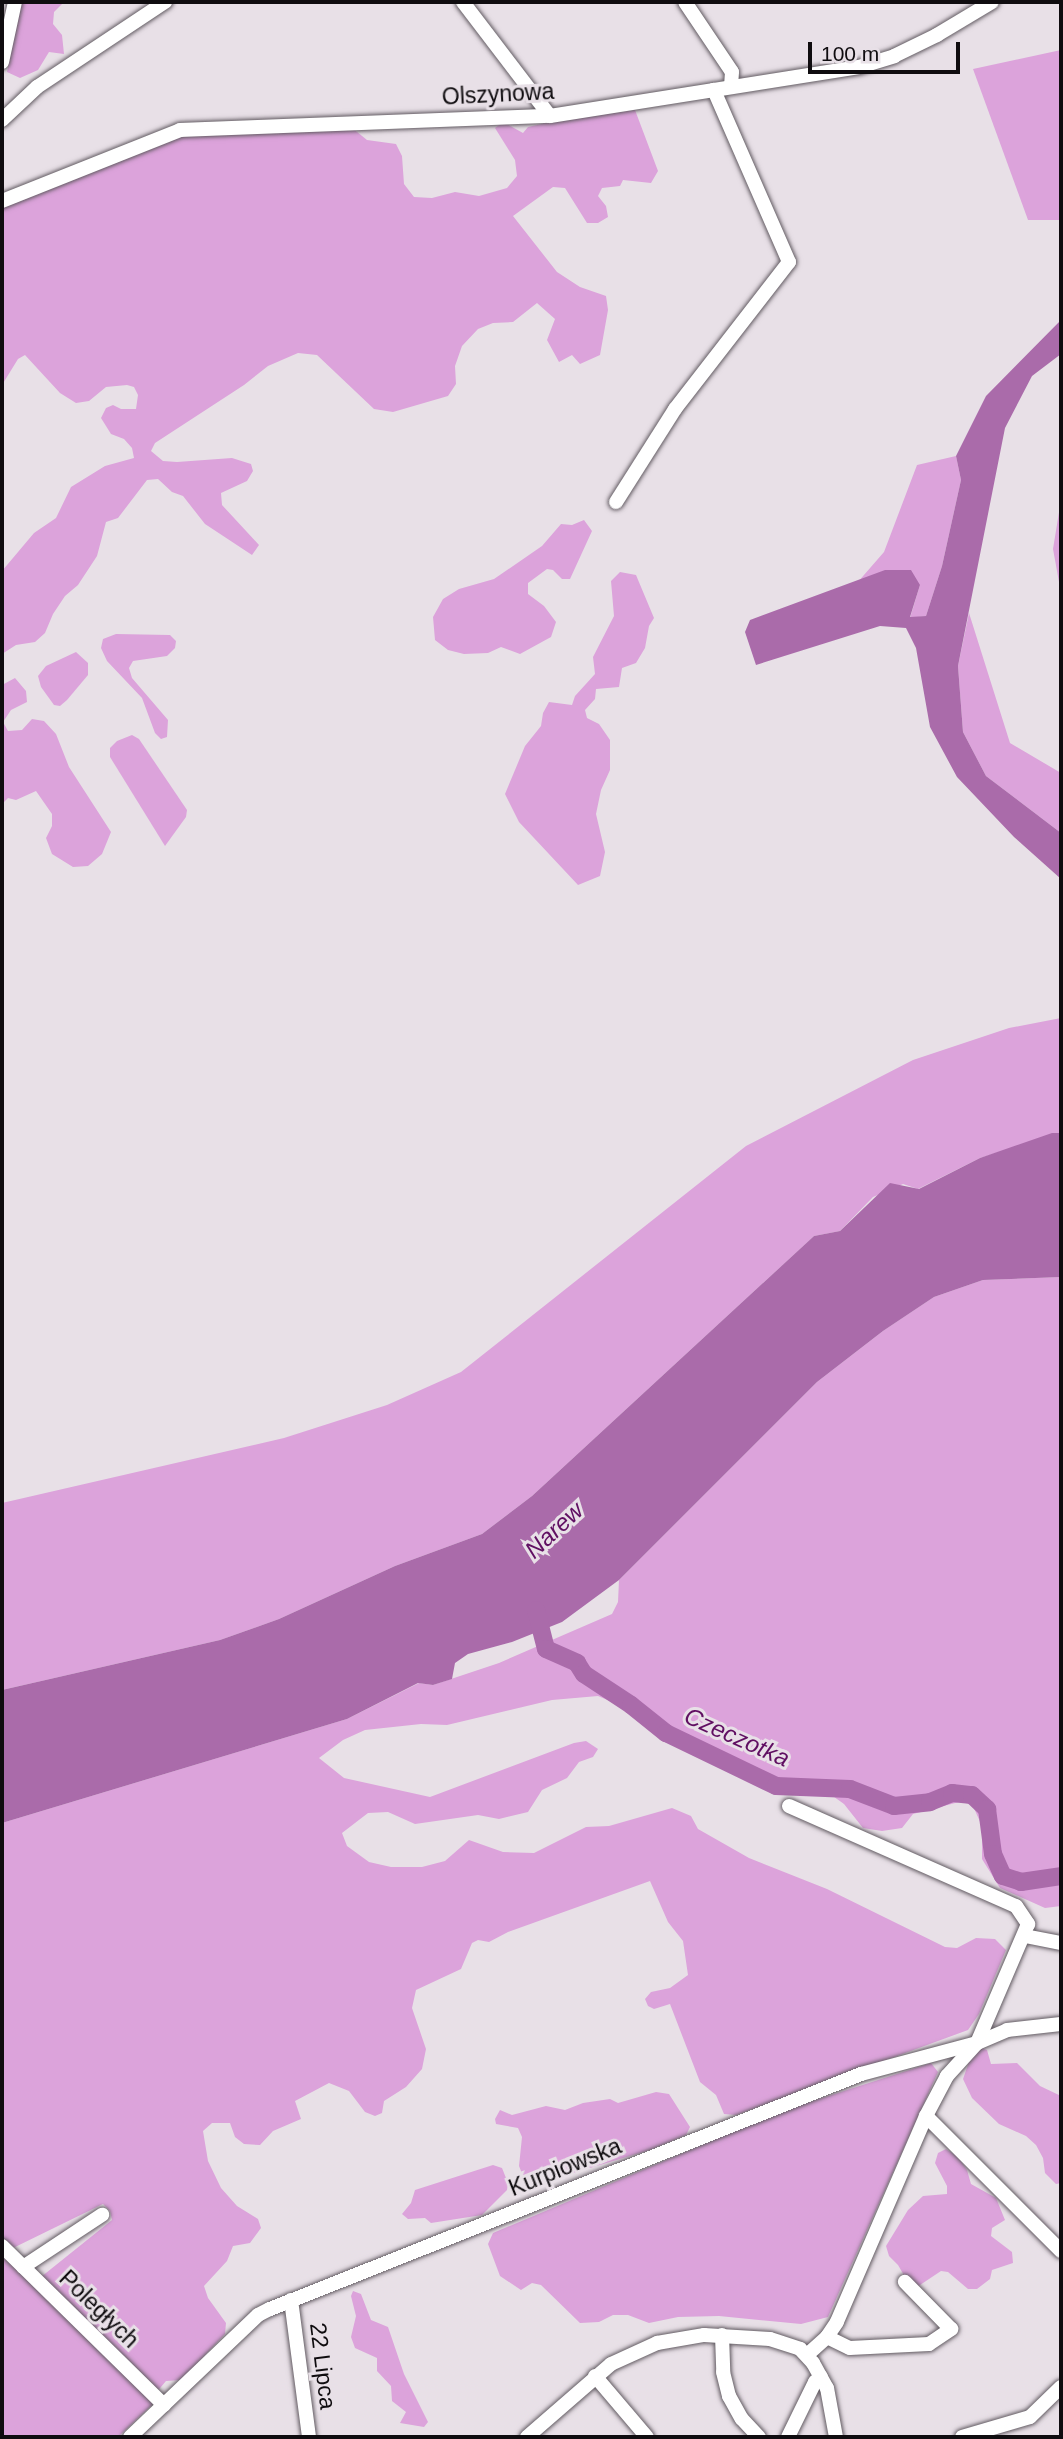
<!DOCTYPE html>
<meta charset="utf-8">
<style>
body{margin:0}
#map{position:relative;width:1063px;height:2439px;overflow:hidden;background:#e8e0e7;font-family:Helvetica,sans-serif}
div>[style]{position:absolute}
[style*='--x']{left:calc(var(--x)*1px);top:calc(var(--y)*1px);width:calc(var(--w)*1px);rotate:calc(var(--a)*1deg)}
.green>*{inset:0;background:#dca3db}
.water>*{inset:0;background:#aa6baa}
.river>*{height:18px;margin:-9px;padding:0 9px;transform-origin:9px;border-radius:9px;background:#aa6baa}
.roads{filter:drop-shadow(0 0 2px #625b62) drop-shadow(0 0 2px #625b62)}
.minor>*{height:14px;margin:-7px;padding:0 7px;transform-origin:7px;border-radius:7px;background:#fff}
span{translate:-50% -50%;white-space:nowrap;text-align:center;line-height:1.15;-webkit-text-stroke:6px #e8e0e7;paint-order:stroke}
.street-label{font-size:23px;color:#0f0c0f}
.water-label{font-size:24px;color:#600f62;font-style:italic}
.frame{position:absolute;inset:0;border:4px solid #0f0c0f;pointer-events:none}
.scale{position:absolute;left:808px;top:42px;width:152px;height:32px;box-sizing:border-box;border:4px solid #0f0c0f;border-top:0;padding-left:9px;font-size:21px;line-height:24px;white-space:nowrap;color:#0f0c0f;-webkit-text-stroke:5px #e8e0e7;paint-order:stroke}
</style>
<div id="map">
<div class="green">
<div style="clip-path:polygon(21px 2px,64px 2px,54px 12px,53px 24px,62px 35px,64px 54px,49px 52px,38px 70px,20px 78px,7px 72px)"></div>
<div style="clip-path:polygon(1061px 50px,1061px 220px,1028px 220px,973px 69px)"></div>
<div style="clip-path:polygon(635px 110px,658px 171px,651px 183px,623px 180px,620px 186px,602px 188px,598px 196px,606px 206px,608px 217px,598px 223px,587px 223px,565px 188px,553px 187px,513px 216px,557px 272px,580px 287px,606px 296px,608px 310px,600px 355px,580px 364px,572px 355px,559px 362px,547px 340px,555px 319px,537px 303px,513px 322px,493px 323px,478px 329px,462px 346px,455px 366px,456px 384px,448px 396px,393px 412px,374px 409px,317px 355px,298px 353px,268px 366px,244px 385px,155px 443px,151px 451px,163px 461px,177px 462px,232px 458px,251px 464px,253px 471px,247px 481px,221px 493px,222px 505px,259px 545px,252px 555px,205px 524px,183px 496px,172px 492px,158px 479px,147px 480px,118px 518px,106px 522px,97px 556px,78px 585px,65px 596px,53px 614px,45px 633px,35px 642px,16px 645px,2px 654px,2px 571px,34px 533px,56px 518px,71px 487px,105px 466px,134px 458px,132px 448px,124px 439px,111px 434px,101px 418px,106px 408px,113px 405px,121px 409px,136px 409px,138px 395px,134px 387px,127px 385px,106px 387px,89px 401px,76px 403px,60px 393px,25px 355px,18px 359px,2px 385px,2px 204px,169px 136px,351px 127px,367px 140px,396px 144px,402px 156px,404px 184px,414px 197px,432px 198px,455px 192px,479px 196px,507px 188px,517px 176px,515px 160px,495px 128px,503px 122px,523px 133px,528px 127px,550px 122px)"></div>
<div style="clip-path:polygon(956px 456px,961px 480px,942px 566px,926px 616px,910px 618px,920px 585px,857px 583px,884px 552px,917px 465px)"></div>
<div style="clip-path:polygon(1061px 500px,1061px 593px,1053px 549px)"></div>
<div style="clip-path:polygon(584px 520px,592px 531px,570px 579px,562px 579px,553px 570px,547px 569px,528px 583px,528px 594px,544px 606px,556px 622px,551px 637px,520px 654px,501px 647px,488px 653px,464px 654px,448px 650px,435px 640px,433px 617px,443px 599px,459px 589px,494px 579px,542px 546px,561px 524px,572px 525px)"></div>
<div style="clip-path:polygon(620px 572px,636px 575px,654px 618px,649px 626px,645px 648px,636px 663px,622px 668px,619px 687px,596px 689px,595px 699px,585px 710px,587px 718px,599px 724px,610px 740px,610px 770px,601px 790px,596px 814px,605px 852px,600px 876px,578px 885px,519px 822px,505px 794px,525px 746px,541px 726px,543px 713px,549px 702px,572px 705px,575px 696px,595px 674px,593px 657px,614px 616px,611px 581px)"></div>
<div style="clip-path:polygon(969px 613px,1010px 743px,1061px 773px,1061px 833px,986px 776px,963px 732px,958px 666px)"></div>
<div style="clip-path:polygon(116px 634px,170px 635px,176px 641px,175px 648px,167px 656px,133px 661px,129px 668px,132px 678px,168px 720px,167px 737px,161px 739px,155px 733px,142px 698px,107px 661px,101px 648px,103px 639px)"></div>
<div style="clip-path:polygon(76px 652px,88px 663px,88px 675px,67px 700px,60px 706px,54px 705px,41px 687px,38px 676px,46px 666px)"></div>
<div style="clip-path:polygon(15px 678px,26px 691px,27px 702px,11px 710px,3px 722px,8px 731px,22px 730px,32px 719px,44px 721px,56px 734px,69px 767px,111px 832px,102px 854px,88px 866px,73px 867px,52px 854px,46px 838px,52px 826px,52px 814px,36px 791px,16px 800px,8px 798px,2px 804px,2px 685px)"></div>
<div style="clip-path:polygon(132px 735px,139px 739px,187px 810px,186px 817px,165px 846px,110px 757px,110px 748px,117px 741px)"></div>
<div style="clip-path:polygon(1061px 1018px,1061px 1133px,980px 1158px,918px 1189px,903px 1184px,873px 1197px,840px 1231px,814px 1236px,532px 1496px,482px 1534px,395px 1566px,279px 1619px,220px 1640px,2px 1690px,2px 1503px,284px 1438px,387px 1405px,461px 1372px,746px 1146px,913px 1060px,1009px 1028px)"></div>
<div style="clip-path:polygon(1061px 1277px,1061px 1906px,1045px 1908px,1000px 1888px,982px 1859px,982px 1826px,972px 1804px,959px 1802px,913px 1814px,902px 1828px,882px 1831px,863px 1828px,844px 1804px,830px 1794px,767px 1791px,691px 1748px,670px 1743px,617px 1704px,598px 1696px,552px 1700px,447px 1725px,421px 1724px,365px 1730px,343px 1740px,319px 1758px,344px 1778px,430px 1797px,574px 1743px,586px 1741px,598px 1749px,593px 1757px,579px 1762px,567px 1778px,542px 1790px,528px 1812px,499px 1819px,478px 1815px,415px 1824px,388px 1812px,368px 1813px,342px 1833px,347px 1846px,369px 1862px,391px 1867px,422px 1867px,445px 1861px,469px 1840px,503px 1852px,534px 1853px,586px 1827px,609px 1826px,672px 1808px,691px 1816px,698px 1829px,749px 1858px,827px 1889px,945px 1947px,957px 1948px,976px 1938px,995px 1939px,1006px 1950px,979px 2014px,968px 2030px,736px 2115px,724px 2114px,716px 2095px,700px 2082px,670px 2004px,654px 2009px,648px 2006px,645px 1999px,651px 1992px,670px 1988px,688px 1975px,683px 1941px,668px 1922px,650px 1881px,508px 1932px,489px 1942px,478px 1940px,472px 1943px,461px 1969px,416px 1990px,412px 2008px,426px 2049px,422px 2069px,406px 2087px,384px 2101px,382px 2113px,375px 2116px,365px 2112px,349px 2091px,329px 2083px,295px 2101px,301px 2119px,273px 2131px,260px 2145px,244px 2144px,235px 2137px,230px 2123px,212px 2123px,203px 2131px,208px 2161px,221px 2188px,237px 2206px,258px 2219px,261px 2228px,250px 2243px,233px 2246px,227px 2261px,204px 2286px,208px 2298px,226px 2323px,225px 2334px,181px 2380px,166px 2381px,155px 2394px,41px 2277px,112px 2220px,110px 2211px,103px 2204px,11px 2249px,2px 2241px,2px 1823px,347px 1719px,419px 1683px,433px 1685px,499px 1663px,612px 1614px,618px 1602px,619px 1580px,817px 1382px,883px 1331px,934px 1297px,983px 1280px)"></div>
<div style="clip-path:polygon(981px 2048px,987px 2050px,991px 2064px,1017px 2063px,1040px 2086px,1061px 2096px,1061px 2183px,1056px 2184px,1045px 2173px,1043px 2158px,1036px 2145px,1026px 2136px,999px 2124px,972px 2098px,963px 2079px,970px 2059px)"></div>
<div style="clip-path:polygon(931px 2063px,938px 2072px,828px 2317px,801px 2324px,719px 2316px,678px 2317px,649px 2323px,628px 2315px,613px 2315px,599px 2322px,580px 2323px,541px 2285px,532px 2283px,521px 2290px,500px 2276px,488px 2244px,493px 2233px,788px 2109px)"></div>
<div style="clip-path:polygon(656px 2092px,669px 2094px,690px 2127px,686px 2135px,650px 2150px,563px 2176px,551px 2175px,525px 2181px,519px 2166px,522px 2137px,518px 2128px,496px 2124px,495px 2119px,500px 2110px,512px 2115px,546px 2106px,565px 2110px,583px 2103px,610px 2099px,618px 2103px)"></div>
<div style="clip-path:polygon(946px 2149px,958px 2157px,967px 2170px,971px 2184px,996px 2198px,1005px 2220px,992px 2228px,991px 2236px,1012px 2252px,1013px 2263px,992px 2270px,990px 2279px,977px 2289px,968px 2289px,948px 2272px,941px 2271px,917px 2287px,909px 2284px,898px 2265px,889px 2256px,886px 2246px,908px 2210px,923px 2196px,947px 2194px,947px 2186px,935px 2163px,938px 2153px)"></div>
<div style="clip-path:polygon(493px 2165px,502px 2168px,508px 2183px,507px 2190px,482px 2215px,431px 2223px,425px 2218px,408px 2219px,402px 2214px,411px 2203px,415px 2190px)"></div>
<div style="clip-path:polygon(2px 2252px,155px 2402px,118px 2437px,2px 2437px)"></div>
<div style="clip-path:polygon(353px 2291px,361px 2294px,371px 2320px,388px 2327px,404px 2374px,428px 2422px,424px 2427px,400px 2423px,406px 2412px,392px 2401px,391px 2386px,377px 2371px,377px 2358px,355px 2348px,351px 2337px,356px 2316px,351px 2296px)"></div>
</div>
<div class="water">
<div style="clip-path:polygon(1061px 320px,1061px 354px,1032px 376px,1005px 428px,958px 666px,963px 732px,986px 776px,1061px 833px,1061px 879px,1014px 837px,957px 777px,930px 727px,916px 648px,906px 628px,880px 626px,756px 665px,745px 632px,750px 620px,885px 570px,911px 570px,920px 585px,910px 617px,926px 616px,942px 566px,961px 480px,956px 456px,986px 396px)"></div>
<div style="clip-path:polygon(1052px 1133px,1061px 1133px,1061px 1277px,983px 1280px,934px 1297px,883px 1331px,817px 1382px,619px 1580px,562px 1622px,512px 1642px,468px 1654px,455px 1663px,452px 1679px,433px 1685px,418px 1683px,347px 1719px,2px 1823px,2px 1690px,220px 1640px,279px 1619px,395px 1566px,482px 1534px,532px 1496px,814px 1236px,840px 1231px,890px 1183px,919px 1189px,980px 1158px)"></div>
</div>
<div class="river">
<div style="--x:536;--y:1610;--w:40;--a:75.6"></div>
<div style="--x:546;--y:1649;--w:34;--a:24"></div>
<div style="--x:577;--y:1663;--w:13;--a:58"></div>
<div style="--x:584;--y:1674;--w:56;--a:33.4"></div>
<div style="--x:631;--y:1705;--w:45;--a:38.7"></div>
<div style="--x:666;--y:1733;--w:122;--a:25.7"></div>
<div style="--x:776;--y:1786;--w:74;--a:2.3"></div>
<div style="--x:850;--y:1789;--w:47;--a:21.1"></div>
<div style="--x:894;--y:1806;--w:36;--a:-6"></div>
<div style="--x:930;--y:1802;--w:24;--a:-22"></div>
<div style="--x:952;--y:1793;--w:20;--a:6"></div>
<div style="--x:972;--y:1795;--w:21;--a:43"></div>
<div style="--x:987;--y:1809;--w:45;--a:82.4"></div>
<div style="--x:993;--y:1854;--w:24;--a:66"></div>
<div style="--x:1003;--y:1876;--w:19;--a:18"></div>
<div style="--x:1021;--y:1882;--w:40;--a:-8.5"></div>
</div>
<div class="roads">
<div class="minor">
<div style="--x:463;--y:2;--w:143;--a:52.7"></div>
<div style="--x:685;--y:2;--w:84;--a:56.1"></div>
<div style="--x:732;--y:72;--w:15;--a:94"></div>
<div style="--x:2;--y:62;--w:61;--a:-77.8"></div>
<div style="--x:2;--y:120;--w:48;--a:-43.3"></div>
<div style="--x:37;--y:87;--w:154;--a:-33.6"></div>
<div style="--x:2;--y:201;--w:192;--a:-21.7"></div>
<div style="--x:180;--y:130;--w:370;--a:-2.2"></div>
<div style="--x:550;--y:116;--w:313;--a:-9"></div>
<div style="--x:859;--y:67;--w:37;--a:-17"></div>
<div style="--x:894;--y:56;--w:48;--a:-26"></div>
<div style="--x:937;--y:35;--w:64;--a:-31"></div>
<div style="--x:616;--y:502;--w:110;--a:-57.6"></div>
<div style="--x:675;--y:409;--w:186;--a:-52.2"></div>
<div style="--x:789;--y:262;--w:188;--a:-113.6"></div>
<div style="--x:789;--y:1806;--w:248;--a:23.8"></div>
<div style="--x:1016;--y:1906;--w:22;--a:56"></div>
<div style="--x:1028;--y:1924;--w:129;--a:113.2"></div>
<div style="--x:977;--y:2043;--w:45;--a:132.3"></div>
<div style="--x:947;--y:2076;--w:45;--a:117.7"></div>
<div style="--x:926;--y:2116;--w:224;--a:113.4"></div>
<div style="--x:837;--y:2322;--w:18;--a:124"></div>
<div style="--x:827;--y:2337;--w:27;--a:138"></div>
<div style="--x:1025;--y:1936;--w:37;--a:11"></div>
<div style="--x:926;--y:2116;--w:191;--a:45"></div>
<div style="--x:2;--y:2246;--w:227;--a:44.5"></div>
<div style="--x:23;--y:2267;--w:95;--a:-33.4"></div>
<div style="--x:291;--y:2300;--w:138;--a:82.5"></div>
<div style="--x:722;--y:2335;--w:37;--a:88"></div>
<div style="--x:723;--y:2372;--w:25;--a:76"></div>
<div style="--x:729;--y:2396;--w:26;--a:61"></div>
<div style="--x:742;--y:2419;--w:25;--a:47"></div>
<div style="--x:827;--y:2337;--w:25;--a:26"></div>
<div style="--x:850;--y:2348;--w:79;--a:-2.9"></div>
<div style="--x:929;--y:2344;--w:27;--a:-34"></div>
<div style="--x:951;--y:2329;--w:66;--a:-134.4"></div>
<div style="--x:595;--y:2376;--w:80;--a:49.6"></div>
<div style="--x:130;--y:2437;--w:177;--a:-43.6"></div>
<div style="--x:258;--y:2315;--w:13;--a:-27"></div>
<div style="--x:270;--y:2309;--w:636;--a:-21.68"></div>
<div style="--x:861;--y:2074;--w:120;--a:-15"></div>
<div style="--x:977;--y:2043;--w:33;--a:-23"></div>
<div style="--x:1007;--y:2030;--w:54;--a:-6.3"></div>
<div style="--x:527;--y:2437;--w:111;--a:-41"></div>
<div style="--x:611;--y:2364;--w:51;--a:-24.5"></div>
<div style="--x:657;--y:2343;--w:48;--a:-9.7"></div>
<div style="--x:704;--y:2335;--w:66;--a:3.5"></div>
<div style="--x:770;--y:2339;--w:32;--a:18"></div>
<div style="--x:800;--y:2349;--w:19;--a:47"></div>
<div style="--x:813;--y:2363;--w:29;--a:61"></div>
<div style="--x:827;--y:2388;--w:50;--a:79.6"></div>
<div style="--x:788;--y:2437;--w:61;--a:-63.9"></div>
<div style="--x:815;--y:2382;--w:8;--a:-45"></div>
<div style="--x:962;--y:2437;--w:71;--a:-16.4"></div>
<div style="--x:1030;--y:2417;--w:43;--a:-44.1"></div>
</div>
</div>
<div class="street-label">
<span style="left:498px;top:94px;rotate:-3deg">Olszynowa</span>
<span style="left:565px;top:2167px;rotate:-22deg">Kurpiowska</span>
<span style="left:99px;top:2309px;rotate:44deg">Poległych</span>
<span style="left:323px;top:2366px;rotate:83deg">22 Lipca</span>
</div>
<div class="water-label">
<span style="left:554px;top:1530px;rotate:-43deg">Narew</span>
<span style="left:737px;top:1737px;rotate:24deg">Czeczotka</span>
</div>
<div class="frame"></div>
<div class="scale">100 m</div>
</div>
